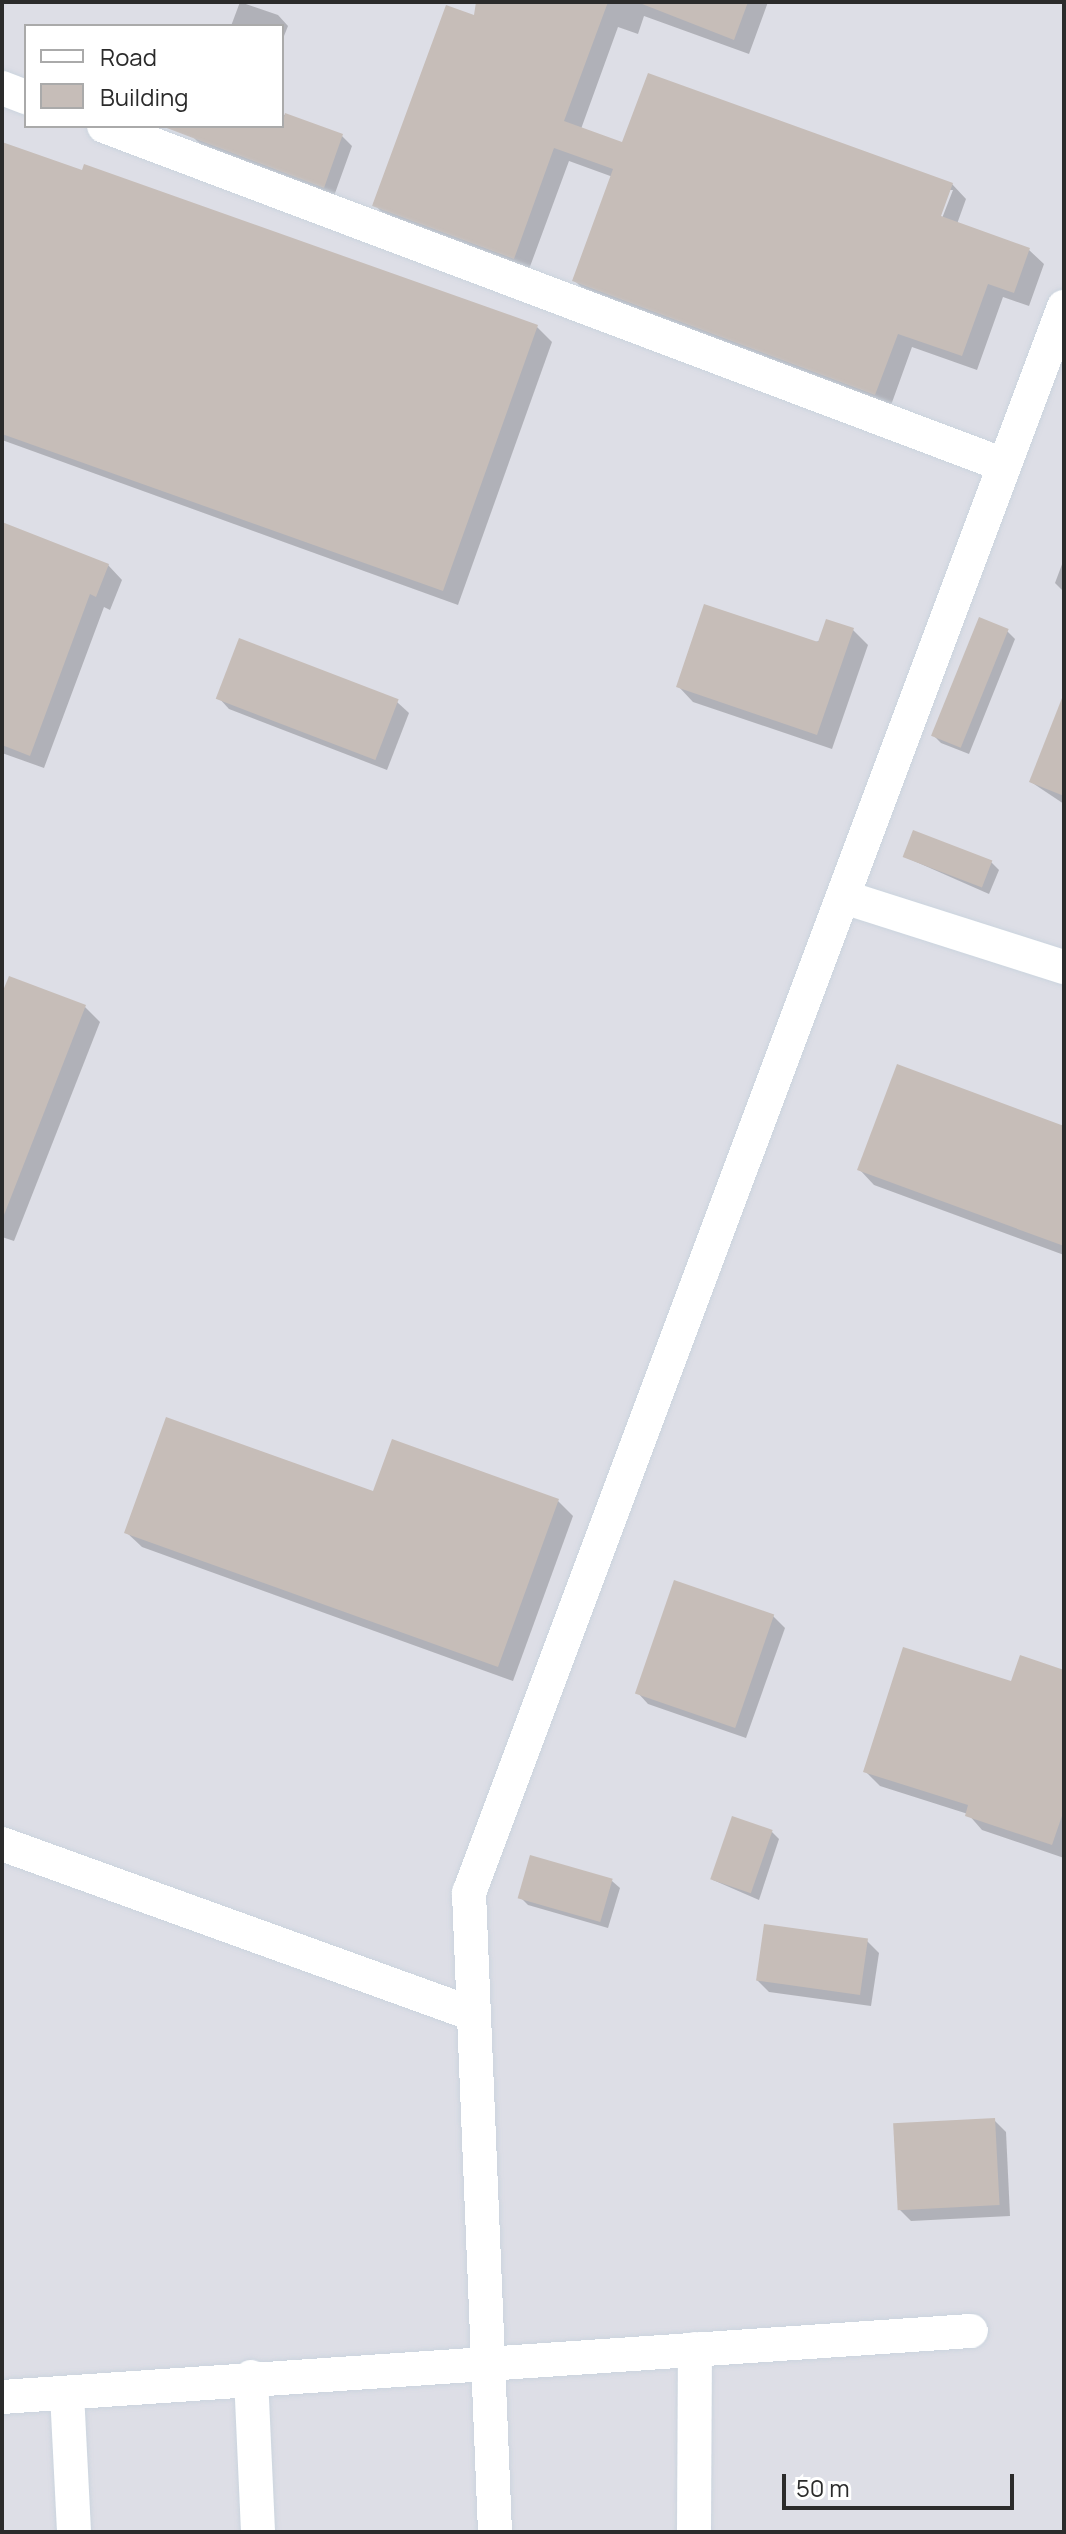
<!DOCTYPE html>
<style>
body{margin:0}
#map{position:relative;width:1066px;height:2534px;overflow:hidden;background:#eee1dc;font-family:Manrope,sans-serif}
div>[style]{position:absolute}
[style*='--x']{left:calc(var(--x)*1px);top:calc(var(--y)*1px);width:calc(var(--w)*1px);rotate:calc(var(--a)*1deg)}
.industrial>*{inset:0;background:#dddee6}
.shadow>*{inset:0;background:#0003}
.building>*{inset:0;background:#c6bdb8;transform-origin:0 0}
.roads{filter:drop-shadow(0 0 2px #cbd4de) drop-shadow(0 0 2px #cbd4de)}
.street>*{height:34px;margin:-17px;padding:0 17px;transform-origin:17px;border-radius:17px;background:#fff}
span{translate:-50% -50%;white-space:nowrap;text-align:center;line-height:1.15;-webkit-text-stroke:8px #fff;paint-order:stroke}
.frame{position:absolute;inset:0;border:4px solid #2b2b2b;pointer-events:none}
.legend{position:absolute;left:24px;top:24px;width:260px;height:104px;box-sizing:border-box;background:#fff;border:2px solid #aaa;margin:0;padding:10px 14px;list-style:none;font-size:24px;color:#2b2b2b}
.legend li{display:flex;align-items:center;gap:16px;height:40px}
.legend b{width:40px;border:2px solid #aaa}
.scale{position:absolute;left:782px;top:2474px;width:232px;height:36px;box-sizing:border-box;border:4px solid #2b2b2b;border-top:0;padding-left:10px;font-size:24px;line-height:28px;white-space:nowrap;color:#2b2b2b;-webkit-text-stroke:6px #fff;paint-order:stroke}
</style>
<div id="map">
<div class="industrial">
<div style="clip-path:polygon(evenodd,2px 2px,1064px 2px,1064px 2532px,2px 2532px,2px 2px,26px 26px,282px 26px,282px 126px,26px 126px,26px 26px)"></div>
</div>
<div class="shadow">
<div style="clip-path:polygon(240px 2px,278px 15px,288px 26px,282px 41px,282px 26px,231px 26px)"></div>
<div style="clip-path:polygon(evenodd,561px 2px,768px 2px,749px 54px,644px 16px,638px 34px,618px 27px,581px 129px,624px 144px,952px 184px,966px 199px,957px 224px,1029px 250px,1044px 264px,1029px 306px,1003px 297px,977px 370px,912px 347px,890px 408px,589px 295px,574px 280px,613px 177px,569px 161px,528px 272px,389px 220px,375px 205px,547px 43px,561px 2px,948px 190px,953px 190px,939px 226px,935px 225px,948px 190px)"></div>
<div style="clip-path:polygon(282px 114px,342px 136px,352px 146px,334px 196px,202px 146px,192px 136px,195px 126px,282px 126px)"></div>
<div style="clip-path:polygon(2px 144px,537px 327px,552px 342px,458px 605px,2px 440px)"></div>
<div style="clip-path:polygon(2px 524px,108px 565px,122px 580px,110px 610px,104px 607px,44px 768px,2px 753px)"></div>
<div style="clip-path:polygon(1064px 559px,1064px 592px,1055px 583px)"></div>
<div style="clip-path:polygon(853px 630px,868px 645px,832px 749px,693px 702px,678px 686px)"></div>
<div style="clip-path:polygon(1007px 631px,1015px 639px,969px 754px,941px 743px,934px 736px)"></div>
<div style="clip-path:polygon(218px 697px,397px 702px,409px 713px,387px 770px,229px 709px)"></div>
<div style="clip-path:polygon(1064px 700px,1064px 804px,1031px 782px)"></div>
<div style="clip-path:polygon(905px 857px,991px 862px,999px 870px,989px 894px)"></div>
<div style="clip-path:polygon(10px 978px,85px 1007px,100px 1022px,14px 1241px,2px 1237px,2px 999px)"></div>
<div style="clip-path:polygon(1064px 1128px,1064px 1255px,874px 1185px,859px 1169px)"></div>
<div style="clip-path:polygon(374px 1493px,558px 1501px,573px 1516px,513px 1681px,142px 1547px,126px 1532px)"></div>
<div style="clip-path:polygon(773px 1616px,785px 1628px,746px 1738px,648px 1704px,637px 1692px)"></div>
<div style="clip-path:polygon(1064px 1672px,1064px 1858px,982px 1830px,968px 1814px,880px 1786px,865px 1771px,1012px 1683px)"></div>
<div style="clip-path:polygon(771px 1831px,779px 1839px,759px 1900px,713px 1880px)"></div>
<div style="clip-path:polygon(612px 1881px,620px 1888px,608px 1928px,528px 1905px,520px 1897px)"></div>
<div style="clip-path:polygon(867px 1941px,879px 1953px,871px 2006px,769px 1992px,757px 1980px)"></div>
<div style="clip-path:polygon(994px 2120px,1006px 2132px,1010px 2216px,911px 2221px,899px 2209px)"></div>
</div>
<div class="building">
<div style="clip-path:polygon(476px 2px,608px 2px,564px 121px,622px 142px,648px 73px,953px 183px,941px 216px,1030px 248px,1014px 293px,988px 284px,962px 356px,898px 334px,875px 395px,572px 281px,613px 169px,554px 148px,514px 259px,372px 206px,446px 5px,474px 15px)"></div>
<div style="clip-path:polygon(637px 2px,748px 2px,734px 40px)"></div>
<div style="clip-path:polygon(285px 113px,343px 134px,324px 188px,164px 127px,282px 126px)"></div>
<div style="clip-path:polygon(2px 142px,82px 170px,84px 164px,538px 325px,443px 591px,2px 434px)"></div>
<div style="clip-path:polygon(2px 522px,109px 564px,96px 597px,90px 594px,30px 756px,2px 745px)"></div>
<div style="clip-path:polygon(704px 604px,818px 642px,826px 619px,854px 628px,817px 735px,676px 687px)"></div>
<div style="left:979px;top:617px;width:32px;height:128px;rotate:22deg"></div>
<div style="left:239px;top:638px;width:171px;height:65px;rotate:21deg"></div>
<div style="clip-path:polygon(1062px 698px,1064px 698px,1064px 796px,1029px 782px)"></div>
<div style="left:913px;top:830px;width:85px;height:29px;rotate:21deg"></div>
<div style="clip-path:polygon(9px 976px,86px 1005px,4px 1215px,2px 993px)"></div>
<div style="clip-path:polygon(897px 1064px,1064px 1126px,1064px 1246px,857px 1170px)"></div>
<div style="clip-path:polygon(166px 1417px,373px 1491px,392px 1439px,559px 1499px,498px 1667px,124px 1533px)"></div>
<div style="left:674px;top:1580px;width:106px;height:120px;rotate:19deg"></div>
<div style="clip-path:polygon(903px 1647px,1011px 1681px,1020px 1655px,1064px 1670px,1064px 1810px,1052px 1845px,965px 1816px,968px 1805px,863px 1772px)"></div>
<div style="left:732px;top:1816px;width:43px;height:67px;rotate:19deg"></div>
<div style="left:530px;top:1855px;width:86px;height:45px;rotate:16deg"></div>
<div style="left:764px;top:1924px;width:105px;height:57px;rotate:8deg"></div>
<div style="left:995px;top:2118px;width:87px;height:102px;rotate:87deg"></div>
</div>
<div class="roads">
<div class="street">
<div style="--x:2;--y:88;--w:26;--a:21"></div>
<div style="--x:104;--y:126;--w:962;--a:20.64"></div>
<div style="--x:844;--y:897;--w:231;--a:17.7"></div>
<div style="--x:2;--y:1844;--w:501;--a:19.85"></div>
<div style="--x:251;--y:2377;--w:155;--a:87.4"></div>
<div style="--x:67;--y:2393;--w:139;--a:87.1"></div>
<div style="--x:2;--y:2397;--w:971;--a:-3.9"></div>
<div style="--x:495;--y:2532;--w:640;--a:-92.33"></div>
<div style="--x:469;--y:1893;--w:1694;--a:-69.44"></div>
<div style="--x:694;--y:2532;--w:183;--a:-89.7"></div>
</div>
</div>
<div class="frame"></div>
<ul class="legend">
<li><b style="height:10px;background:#fff"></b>Road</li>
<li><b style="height:22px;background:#c6bdb8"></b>Building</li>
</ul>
<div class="scale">50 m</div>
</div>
